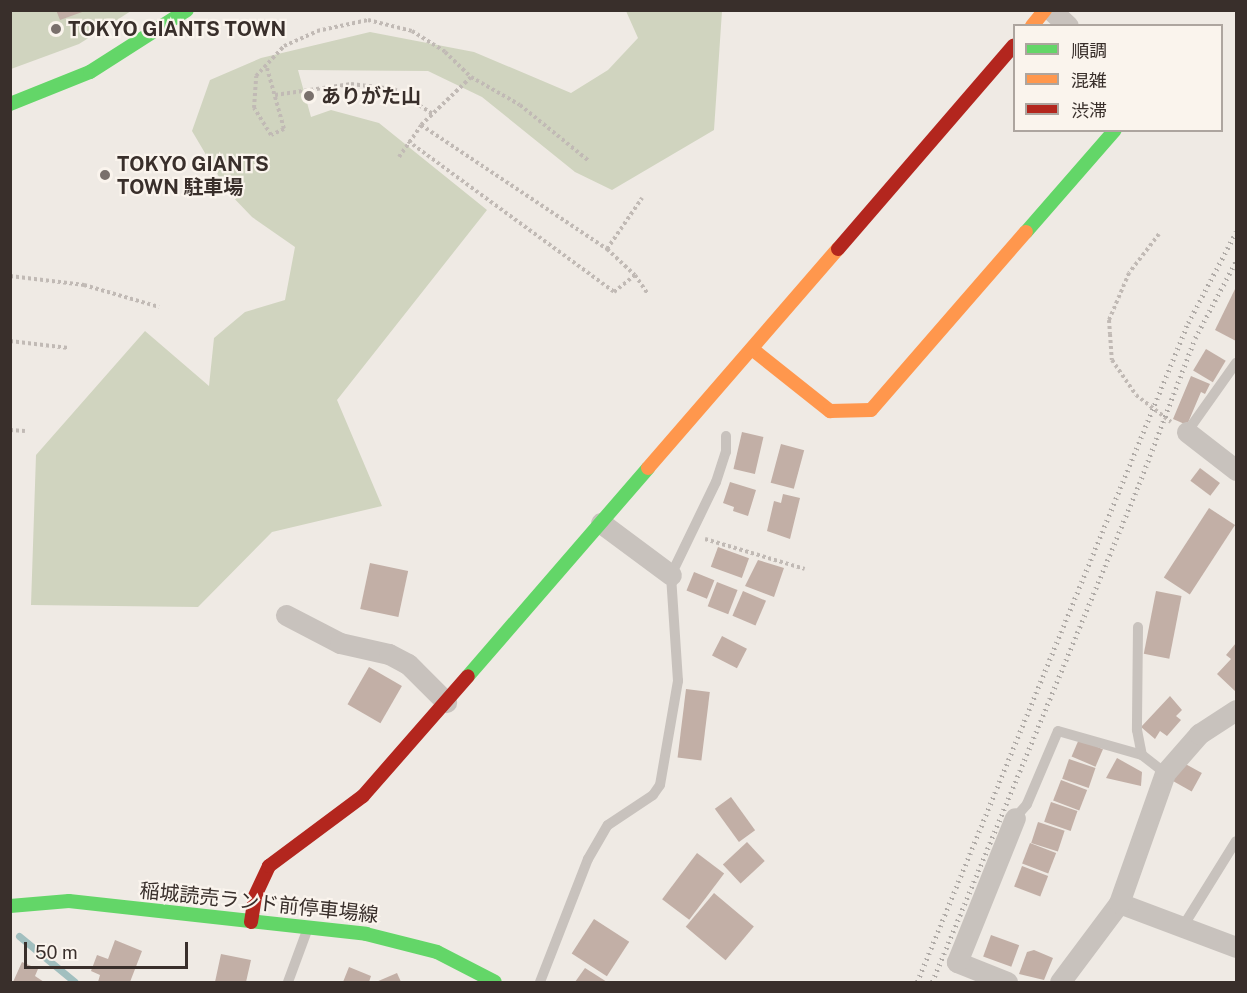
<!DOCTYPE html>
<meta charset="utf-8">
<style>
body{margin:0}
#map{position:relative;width:1247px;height:993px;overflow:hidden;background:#efeae4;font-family:"Public Sans","Noto Sans JP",sans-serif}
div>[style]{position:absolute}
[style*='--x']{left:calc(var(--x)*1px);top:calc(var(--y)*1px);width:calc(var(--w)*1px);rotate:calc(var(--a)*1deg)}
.green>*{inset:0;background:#d0d4bf}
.stream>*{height:7px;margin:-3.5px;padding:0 3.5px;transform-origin:3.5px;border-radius:3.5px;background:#a1bfbf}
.building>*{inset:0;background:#c2afa6;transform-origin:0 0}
.path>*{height:4px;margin-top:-2px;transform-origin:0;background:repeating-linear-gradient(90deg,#c1bab5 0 3px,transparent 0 6px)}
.lane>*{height:10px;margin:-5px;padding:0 5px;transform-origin:5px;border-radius:5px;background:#c8c2bd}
.street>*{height:21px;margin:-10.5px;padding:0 10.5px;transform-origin:10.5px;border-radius:10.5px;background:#c8c2bd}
.fast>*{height:14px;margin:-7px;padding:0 7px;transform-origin:7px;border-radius:7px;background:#63d668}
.slow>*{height:14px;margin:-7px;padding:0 7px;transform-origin:7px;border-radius:7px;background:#ff974d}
.jam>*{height:14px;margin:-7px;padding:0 7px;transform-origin:7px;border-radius:7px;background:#b3261e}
.rail>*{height:4.5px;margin-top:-2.25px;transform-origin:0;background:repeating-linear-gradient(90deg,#b0aba7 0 1.5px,transparent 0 6px)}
.dots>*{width:16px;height:16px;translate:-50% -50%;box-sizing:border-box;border:3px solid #faf4ed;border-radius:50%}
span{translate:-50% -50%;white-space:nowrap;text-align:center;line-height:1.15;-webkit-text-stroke:4.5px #faf4ed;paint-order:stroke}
.poi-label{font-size:20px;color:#392f2b;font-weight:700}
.left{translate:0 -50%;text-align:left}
.street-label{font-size:20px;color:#392f2b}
.frame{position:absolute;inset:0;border:12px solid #392f2b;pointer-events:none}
.legend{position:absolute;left:1013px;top:24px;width:210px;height:108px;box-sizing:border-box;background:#faf4ed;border:2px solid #ada59f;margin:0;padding:8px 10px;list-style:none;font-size:18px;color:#392f2b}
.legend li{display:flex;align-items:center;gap:12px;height:30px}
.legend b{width:30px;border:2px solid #ada59f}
.scale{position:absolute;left:24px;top:942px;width:164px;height:27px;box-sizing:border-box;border:3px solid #392f2b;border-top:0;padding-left:8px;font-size:18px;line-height:21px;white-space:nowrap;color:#392f2b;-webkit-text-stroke:4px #faf4ed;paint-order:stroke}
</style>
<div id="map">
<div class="green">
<div style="clip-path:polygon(11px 11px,131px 11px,79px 44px,11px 69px)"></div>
<div style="clip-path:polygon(626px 11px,722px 11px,714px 130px,612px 190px,575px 172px,482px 97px,428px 71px,298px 70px,311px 117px,331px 110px,379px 123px,487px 210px,337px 400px,382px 506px,272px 532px,198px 607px,31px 605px,36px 455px,145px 331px,209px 386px,214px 338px,245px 312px,285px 300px,295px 247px,252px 217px,228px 192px,192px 131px,210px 80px,261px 58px,370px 32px,474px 52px,571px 93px,608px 70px,638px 38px)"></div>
</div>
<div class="stream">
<div style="--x:19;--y:936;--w:72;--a:39.4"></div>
</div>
<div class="building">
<div style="clip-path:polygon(56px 10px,85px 10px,85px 11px,60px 20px)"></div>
<div style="clip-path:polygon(1236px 287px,1236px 341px,1215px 330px)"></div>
<div style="left:1206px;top:349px;width:23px;height:25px;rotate:31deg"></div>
<div style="clip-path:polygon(1191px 376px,1210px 384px,1205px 394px,1201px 392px,1187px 425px,1173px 419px)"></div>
<div style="left:742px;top:432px;width:22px;height:38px;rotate:13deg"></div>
<div style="left:781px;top:444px;width:24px;height:40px;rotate:15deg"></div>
<div style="left:1200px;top:468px;width:25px;height:16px;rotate:37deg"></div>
<div style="clip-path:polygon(730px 482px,756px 490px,748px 516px,733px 511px,734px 507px,723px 503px)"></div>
<div style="clip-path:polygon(783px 494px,800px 498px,790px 539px,767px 531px,774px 501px,781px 503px)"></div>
<div style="left:1209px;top:508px;width:31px;height:83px;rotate:33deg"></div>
<div style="left:718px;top:547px;width:33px;height:21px;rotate:20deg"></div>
<div style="clip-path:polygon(758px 560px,784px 568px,774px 597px,745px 586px)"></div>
<div style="left:370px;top:563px;width:39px;height:47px;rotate:12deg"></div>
<div style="left:694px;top:572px;width:22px;height:20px;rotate:22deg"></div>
<div style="left:717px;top:582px;width:22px;height:26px;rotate:21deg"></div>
<div style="left:743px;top:591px;width:25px;height:27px;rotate:23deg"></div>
<div style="left:1156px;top:591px;width:26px;height:64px;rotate:11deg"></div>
<div style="left:722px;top:636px;width:28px;height:22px;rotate:27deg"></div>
<div style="clip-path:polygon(1236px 643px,1236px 692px,1217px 674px,1231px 659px,1226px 655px)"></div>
<div style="left:369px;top:667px;width:38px;height:43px;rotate:30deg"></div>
<div style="left:686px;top:689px;width:24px;height:69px;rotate:7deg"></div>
<div style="clip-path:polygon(1170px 696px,1182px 710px,1176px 716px,1181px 720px,1167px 736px,1160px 731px,1155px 739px,1141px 727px)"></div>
<div style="left:1079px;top:739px;width:26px;height:19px;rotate:23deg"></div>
<div style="clip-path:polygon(1117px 758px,1142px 772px,1141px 786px,1106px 778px)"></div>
<div style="left:1069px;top:759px;width:28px;height:21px;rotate:19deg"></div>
<div style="left:1180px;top:761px;width:25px;height:21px;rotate:29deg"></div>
<div style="left:1061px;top:780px;width:28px;height:22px;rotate:21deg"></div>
<div style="left:731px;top:797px;width:41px;height:20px;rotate:54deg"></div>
<div style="left:1051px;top:802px;width:28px;height:21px;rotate:19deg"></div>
<div style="left:1038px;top:822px;width:28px;height:22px;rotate:18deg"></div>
<div style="left:747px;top:842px;width:26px;height:33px;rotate:47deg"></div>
<div style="left:1030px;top:843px;width:28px;height:22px;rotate:21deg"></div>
<div style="left:697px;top:853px;width:34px;height:58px;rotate:37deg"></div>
<div style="left:1022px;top:866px;width:28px;height:22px;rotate:21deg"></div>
<div style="left:714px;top:893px;width:52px;height:44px;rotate:40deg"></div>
<div style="left:594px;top:919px;width:42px;height:41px;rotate:33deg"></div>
<div style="left:991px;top:935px;width:30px;height:23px;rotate:20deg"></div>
<div style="clip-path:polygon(115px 940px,142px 951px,130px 982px,98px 982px,100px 975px,91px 971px,97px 955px,108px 959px)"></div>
<div style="clip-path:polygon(1034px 950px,1053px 958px,1044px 980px,1019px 974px,1027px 952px)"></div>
<div style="clip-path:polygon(221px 954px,251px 960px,246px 982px,215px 982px)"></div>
<div style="clip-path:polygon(22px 962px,38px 969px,35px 976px,44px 982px,13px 982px)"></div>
<div style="clip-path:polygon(349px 967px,371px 976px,369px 982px,343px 982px)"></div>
<div style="clip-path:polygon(585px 968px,607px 982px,575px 982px)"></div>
<div style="clip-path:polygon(397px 973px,401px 982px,376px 982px)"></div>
</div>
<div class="path">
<div style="--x:267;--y:68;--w:63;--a:74.4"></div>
<div style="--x:284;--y:129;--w:14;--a:155"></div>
<div style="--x:271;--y:135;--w:32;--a:-122"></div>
<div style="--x:254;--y:108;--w:32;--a:-86"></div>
<div style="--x:256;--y:76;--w:41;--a:-47"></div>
<div style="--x:284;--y:46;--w:36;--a:-24"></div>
<div style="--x:317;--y:31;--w:52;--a:-12.2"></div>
<div style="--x:368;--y:20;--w:45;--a:14"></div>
<div style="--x:412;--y:31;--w:39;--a:32"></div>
<div style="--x:445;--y:52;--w:36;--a:44"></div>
<div style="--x:471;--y:77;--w:56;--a:29.7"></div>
<div style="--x:520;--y:105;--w:89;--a:39.1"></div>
<div style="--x:275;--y:95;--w:77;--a:-8.2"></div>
<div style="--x:351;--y:84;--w:43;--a:6.6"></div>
<div style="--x:394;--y:89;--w:46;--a:32.7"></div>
<div style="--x:421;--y:125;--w:224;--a:33.7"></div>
<div style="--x:607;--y:249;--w:38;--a:43"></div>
<div style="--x:635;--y:275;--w:22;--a:56"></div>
<div style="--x:408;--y:141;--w:255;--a:36.2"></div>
<div style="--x:614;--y:292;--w:27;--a:-39"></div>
<div style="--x:399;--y:157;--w:39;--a:-55"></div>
<div style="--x:421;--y:125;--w:69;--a:-43.8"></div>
<div style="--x:1159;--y:234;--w:49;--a:127.6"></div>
<div style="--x:1129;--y:273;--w:51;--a:113.1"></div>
<div style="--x:1109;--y:320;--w:14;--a:86"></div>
<div style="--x:1110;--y:334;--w:26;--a:86"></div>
<div style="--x:1112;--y:360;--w:42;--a:55.6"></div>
<div style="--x:1136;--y:395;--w:44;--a:37.6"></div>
<div style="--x:607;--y:249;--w:62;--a:-55.5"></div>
<div style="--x:10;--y:276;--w:75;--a:6.9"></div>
<div style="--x:84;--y:285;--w:78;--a:16.3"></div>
<div style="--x:10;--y:341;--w:59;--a:6.8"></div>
<div style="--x:10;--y:430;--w:15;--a:4"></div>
<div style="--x:705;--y:539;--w:104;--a:16.7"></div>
</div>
<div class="lane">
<div style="--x:1187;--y:432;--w:85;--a:-54.6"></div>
<div style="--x:1138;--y:627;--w:103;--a:90.6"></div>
<div style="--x:1137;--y:730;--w:25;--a:79"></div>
<div style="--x:1015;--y:818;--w:18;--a:-49"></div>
<div style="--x:1027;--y:804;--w:79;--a:-67"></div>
<div style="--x:1058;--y:731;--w:87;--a:15.9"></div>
<div style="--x:1142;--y:755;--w:29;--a:38"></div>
<div style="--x:1182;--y:928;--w:102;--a:-58.2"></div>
<div style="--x:288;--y:982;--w:58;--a:-69.7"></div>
<div style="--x:540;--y:982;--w:132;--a:-68.7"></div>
<div style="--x:588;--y:859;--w:39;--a:-60"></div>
<div style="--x:608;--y:825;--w:54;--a:-33.7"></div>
<div style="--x:653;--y:795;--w:12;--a:-55"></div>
<div style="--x:660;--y:785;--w:106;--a:-80.2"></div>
<div style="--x:678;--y:681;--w:106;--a:-93.8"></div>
<div style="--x:671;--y:575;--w:103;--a:-64.2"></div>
<div style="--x:716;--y:482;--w:32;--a:-72"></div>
<div style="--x:726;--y:452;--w:16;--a:-90"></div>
</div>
<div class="street">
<div style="--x:1051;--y:10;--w:23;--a:43"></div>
<div style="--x:1187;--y:432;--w:62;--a:37.8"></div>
<div style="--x:601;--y:523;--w:87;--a:36.6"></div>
<div style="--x:286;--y:615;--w:61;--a:27.4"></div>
<div style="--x:340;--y:643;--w:50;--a:12.7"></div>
<div style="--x:389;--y:654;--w:21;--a:28"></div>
<div style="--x:408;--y:664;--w:54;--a:45"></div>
<div style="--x:1119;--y:903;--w:125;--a:20.6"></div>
<div style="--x:1007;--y:982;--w:54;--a:-158.2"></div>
<div style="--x:957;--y:962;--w:155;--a:-68.1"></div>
<div style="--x:1060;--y:982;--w:99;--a:-53.2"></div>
<div style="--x:1119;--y:903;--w:138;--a:-70.5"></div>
<div style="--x:1165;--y:773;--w:52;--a:-48.9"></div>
<div style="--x:1199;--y:734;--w:44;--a:-33"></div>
</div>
<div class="fast">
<div style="--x:10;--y:104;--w:86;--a:-21.8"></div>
<div style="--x:90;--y:72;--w:115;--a:-32.6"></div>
<div style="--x:1026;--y:232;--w:135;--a:-48.9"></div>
<div style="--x:468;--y:676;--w:275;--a:-49.1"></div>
<div style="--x:10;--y:906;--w:59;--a:-4.8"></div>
<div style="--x:69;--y:901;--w:299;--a:6.3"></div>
<div style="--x:366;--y:934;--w:73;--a:14.2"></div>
<div style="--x:437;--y:952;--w:65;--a:27.3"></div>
</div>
<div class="slow">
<div style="--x:1032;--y:26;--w:21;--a:-51"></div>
<div style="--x:752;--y:349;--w:100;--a:38.5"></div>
<div style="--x:830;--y:411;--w:41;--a:-1.4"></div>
<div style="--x:871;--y:410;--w:236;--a:-49"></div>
<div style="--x:648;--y:468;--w:290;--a:-49.1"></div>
</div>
<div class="jam">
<div style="--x:838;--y:249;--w:269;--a:-49.2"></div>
<div style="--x:251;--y:922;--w:26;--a:-81"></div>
<div style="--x:255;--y:896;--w:33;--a:-65"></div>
<div style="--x:269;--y:866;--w:117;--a:-36.7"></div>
<div style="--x:363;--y:796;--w:159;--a:-48.8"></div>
</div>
<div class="rail">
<div style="--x:917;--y:982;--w:713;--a:-67.65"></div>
<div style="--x:1188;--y:323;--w:103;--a:-62.2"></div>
<div style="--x:932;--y:982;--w:539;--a:-67.43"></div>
<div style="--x:1139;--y:484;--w:156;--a:-69"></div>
<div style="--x:1195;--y:338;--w:87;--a:-62"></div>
</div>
<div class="dots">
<div style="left:56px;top:29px;background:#79706c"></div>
<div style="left:309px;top:96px;background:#79706c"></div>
<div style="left:105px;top:175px;background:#79706c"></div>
</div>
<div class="poi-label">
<span class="left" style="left:68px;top:29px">TOKYO GIANTS TOWN</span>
<span class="left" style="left:321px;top:96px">ありがた山</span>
<span class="left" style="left:117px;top:176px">TOKYO GIANTS<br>TOWN 駐車場</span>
</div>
<div class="street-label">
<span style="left:259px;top:903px;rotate:6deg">稲城読売ランド前停車場線</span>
</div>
<div class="frame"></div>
<ul class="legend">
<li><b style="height:8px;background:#63d668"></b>順調</li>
<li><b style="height:8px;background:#ff974d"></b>混雑</li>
<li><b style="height:8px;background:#b3261e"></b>渋滞</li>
</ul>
<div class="scale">50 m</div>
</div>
